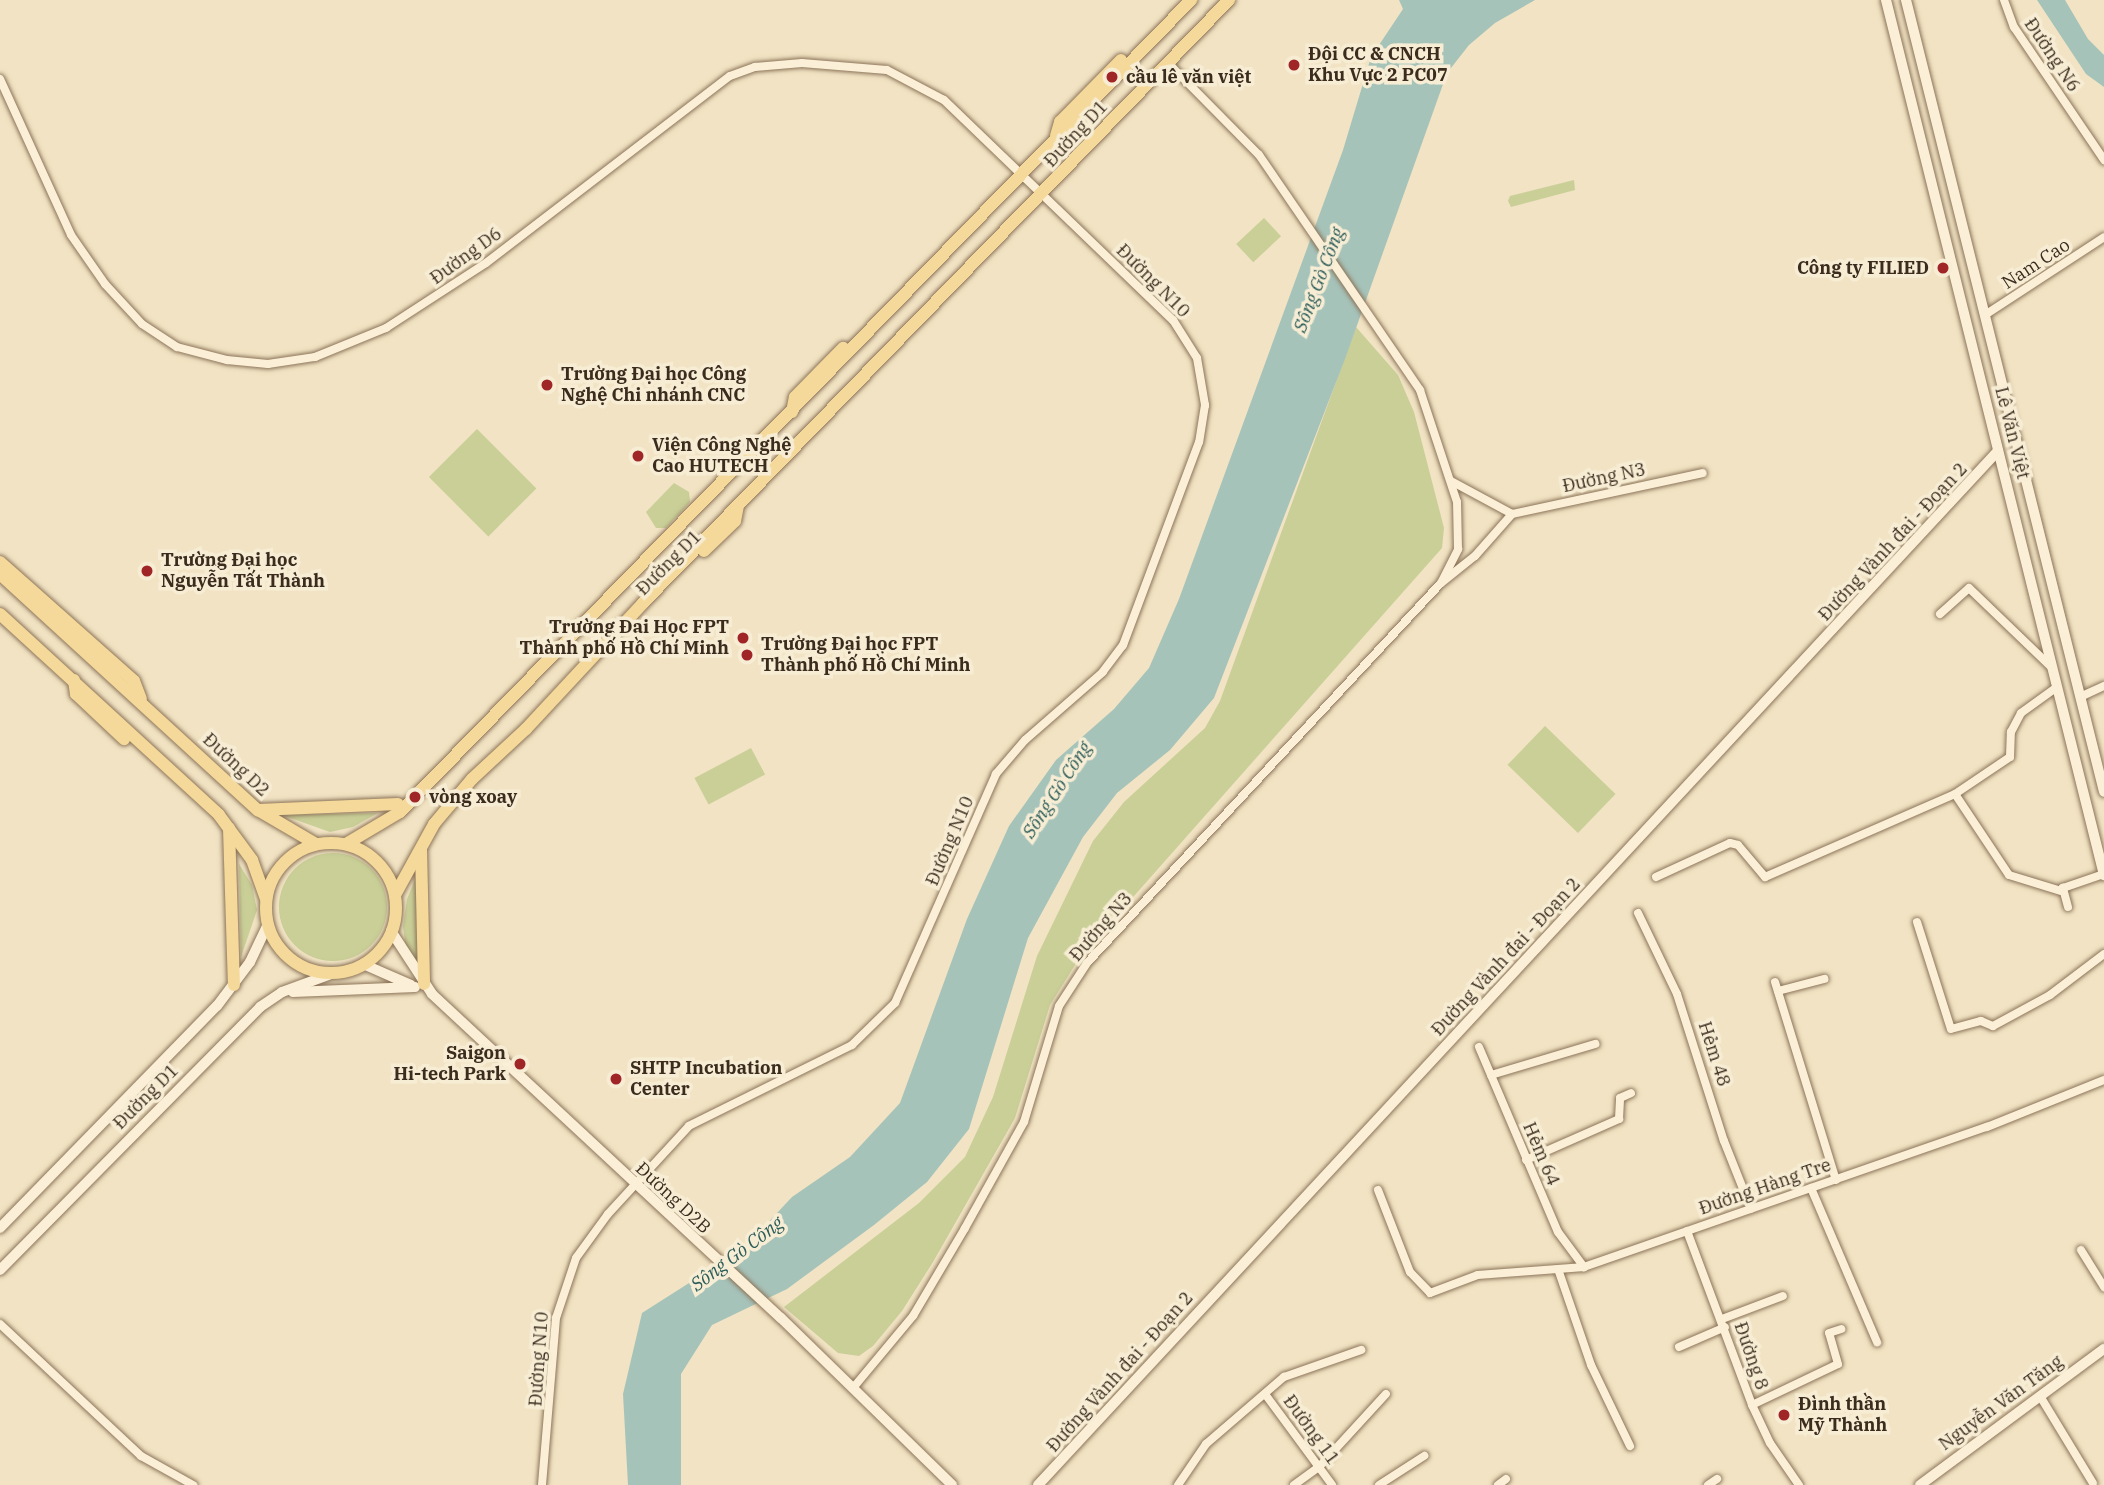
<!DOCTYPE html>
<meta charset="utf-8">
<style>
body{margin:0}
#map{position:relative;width:2104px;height:1485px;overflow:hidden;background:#f1e3c3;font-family:"IBM Plex Serif",serif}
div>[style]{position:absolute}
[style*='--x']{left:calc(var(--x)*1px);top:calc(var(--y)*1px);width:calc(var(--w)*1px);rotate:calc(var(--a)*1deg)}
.green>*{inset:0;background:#c9cf97;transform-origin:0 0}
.round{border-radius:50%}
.water>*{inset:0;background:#a6c3ba}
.roads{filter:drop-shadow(0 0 2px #8c7459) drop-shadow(0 0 2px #8c7459)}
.minor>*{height:8px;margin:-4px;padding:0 4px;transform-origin:4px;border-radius:4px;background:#fbf0d7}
.tertiary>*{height:10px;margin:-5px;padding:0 5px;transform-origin:5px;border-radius:5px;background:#fbf0d7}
.secondary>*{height:10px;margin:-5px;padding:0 5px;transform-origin:5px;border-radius:5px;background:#fbf0d7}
.primary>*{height:12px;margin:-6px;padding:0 6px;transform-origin:6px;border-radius:6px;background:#f5d99a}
.primary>.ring{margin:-6px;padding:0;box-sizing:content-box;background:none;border:12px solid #f5d99a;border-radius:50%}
.dots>*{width:19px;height:19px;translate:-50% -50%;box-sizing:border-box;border:4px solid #f7edd4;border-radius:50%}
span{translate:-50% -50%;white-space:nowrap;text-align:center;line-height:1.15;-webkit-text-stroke:7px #f7edd4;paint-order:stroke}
.poi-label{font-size:18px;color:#3b2c1e;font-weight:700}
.left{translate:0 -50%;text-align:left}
.right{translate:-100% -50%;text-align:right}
.street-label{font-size:18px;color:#3b2c1e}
.water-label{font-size:19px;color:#2c5c59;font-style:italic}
</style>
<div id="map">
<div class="green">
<div style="clip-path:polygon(1574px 180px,1575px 190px,1511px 207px,1508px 201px,1510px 196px)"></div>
<div style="left:1264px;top:218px;width:25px;height:38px;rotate:47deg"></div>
<div style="clip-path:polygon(1356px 327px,1398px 375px,1414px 412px,1444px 528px,1442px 548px,1080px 957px,1050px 1005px,1015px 1118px,933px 1262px,902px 1311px,873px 1346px,859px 1356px,838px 1353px,784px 1307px,919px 1203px,965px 1157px,993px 1097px,1037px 956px,1093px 841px,1124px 802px,1205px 728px,1220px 701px)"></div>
<div style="left:477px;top:429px;width:84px;height:68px;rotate:45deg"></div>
<div style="clip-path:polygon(674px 483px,689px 492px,690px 502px,666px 528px,656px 528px,646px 512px)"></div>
<div style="left:1545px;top:726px;width:98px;height:54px;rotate:44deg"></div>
<div style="left:751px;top:748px;width:30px;height:64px;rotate:62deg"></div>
<div style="clip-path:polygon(378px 813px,353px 827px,330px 832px,282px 815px)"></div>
<div class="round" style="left:279px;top:853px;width:108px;height:108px"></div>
<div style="clip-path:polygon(239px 864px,252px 885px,257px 910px,241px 957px)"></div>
<div style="clip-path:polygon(417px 875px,419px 968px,406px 949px,403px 927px,407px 899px)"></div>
</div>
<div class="water">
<div style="clip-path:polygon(1399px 0,1535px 0,1495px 23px,1469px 45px,1447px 73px,1345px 359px,1214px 698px,1170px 750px,1117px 793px,1083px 837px,1028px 938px,969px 1129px,927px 1182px,874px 1225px,787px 1289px,712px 1325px,681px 1374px,681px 1485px,628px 1485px,623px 1394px,642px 1313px,744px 1248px,792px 1197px,850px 1157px,900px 1103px,967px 919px,1009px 826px,1056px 760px,1114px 709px,1149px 668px,1179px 599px,1343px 150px,1371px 57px,1403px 9px)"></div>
<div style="clip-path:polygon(2037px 0,2065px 0,2088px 39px,2104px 55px,2104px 87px,2086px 74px)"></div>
</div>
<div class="roads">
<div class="minor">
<div style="--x:2004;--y:0;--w:29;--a:70"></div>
<div style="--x:2014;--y:27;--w:161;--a:55.9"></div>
<div style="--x:0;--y:79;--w:171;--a:65.5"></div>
<div style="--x:71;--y:235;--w:60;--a:55.2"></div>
<div style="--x:105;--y:284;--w:54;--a:47.2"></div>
<div style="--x:142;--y:324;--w:42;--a:33.3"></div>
<div style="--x:177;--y:347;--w:52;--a:14.6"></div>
<div style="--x:227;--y:360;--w:41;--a:5.6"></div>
<div style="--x:268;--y:364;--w:48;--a:-8.5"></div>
<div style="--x:315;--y:357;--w:77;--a:-22.2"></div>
<div style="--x:386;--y:328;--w:119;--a:-33"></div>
<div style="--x:486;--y:263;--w:307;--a:-37.5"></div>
<div style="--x:730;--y:76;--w:27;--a:-20"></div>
<div style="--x:755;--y:67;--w:47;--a:-4.9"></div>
<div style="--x:802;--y:63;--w:85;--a:4.7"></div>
<div style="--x:887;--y:70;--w:64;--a:27.8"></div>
<div style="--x:944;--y:100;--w:318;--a:43.9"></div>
<div style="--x:1173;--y:320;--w:45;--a:57.7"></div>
<div style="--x:1197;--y:358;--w:48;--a:80.3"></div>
<div style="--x:1205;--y:405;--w:37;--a:99"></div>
<div style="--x:1199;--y:442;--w:217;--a:110.5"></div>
<div style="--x:1123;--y:645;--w:34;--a:127"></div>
<div style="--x:1103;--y:672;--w:103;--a:138.9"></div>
<div style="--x:1025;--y:740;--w:45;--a:130.5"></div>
<div style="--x:996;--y:774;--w:250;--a:113.8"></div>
<div style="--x:895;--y:1003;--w:60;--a:135.7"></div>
<div style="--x:852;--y:1045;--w:182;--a:153.6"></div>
<div style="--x:689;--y:1126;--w:120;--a:132.6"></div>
<div style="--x:608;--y:1214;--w:54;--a:126"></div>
<div style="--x:576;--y:1258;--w:63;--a:108.4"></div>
<div style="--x:556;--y:1318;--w:168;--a:94.8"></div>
<div style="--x:1985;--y:315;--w:142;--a:-33.2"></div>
<div style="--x:1451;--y:481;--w:69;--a:28.4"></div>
<div style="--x:1441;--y:583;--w:43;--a:-38.5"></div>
<div style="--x:1475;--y:556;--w:56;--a:-48.6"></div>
<div style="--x:1512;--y:514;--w:195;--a:-12.1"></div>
<div style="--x:1940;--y:614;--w:39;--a:-42"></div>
<div style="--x:1969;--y:588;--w:115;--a:43.9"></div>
<div style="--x:2080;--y:697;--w:26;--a:-25"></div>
<div style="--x:1955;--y:794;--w:97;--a:56.3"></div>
<div style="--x:2009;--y:875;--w:54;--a:17.1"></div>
<div style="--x:1656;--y:877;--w:81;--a:-24.7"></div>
<div style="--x:1730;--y:843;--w:8;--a:14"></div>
<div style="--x:1738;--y:845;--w:42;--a:49.8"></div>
<div style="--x:1765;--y:877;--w:207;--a:-23.6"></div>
<div style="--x:1955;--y:794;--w:66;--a:-33.9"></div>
<div style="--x:2010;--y:757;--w:25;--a:-88"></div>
<div style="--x:2011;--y:732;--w:21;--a:-62"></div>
<div style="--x:2021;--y:713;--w:44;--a:-35.8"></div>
<div style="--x:2068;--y:907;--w:20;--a:-105"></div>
<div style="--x:2063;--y:888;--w:43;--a:-18.9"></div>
<div style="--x:1638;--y:913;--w:90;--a:64.3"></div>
<div style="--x:1677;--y:994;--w:154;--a:72.3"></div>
<div style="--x:1724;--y:1141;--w:73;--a:68.3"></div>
<div style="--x:1917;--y:922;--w:112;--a:72.4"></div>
<div style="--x:1951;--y:1029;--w:31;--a:-15"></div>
<div style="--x:1981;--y:1021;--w:13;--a:23"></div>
<div style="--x:1993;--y:1026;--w:65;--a:-28.5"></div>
<div style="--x:2050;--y:995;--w:68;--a:-37.2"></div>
<div style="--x:1775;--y:982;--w:207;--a:72.9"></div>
<div style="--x:1778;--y:991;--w:48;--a:-14.6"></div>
<div style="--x:1479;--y:1047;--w:201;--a:66.9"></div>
<div style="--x:1558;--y:1232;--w:44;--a:53.4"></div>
<div style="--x:1491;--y:1075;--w:109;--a:-16.6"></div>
<div style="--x:1526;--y:1160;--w:102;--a:-23.8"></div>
<div style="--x:1619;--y:1119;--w:21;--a:-87"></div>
<div style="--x:1620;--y:1098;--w:12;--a:-24"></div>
<div style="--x:1811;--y:1188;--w:168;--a:66.8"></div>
<div style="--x:1378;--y:1190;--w:88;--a:68.7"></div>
<div style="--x:1410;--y:1272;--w:29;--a:46"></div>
<div style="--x:1430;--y:1293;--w:51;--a:-20.6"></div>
<div style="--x:1478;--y:1275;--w:106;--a:-4.3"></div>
<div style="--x:1584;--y:1267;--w:427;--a:-19.2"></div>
<div style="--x:1987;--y:1127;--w:126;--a:-21.9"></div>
<div style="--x:1687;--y:1231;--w:186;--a:69.5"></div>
<div style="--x:1752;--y:1405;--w:42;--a:64.7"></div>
<div style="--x:1770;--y:1443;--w:51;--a:55.4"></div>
<div style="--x:2081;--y:1250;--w:44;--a:58.1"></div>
<div style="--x:1558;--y:1269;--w:102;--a:71"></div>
<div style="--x:1591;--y:1365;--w:90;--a:64.3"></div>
<div style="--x:1722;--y:1319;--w:65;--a:-20.7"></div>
<div style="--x:0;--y:1324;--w:193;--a:43.1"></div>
<div style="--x:141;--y:1456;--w:60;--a:29.1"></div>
<div style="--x:1679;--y:1347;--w:50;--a:-23.5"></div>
<div style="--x:853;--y:1388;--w:94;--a:-50.2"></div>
<div style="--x:913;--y:1316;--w:102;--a:-59.4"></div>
<div style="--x:965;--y:1228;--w:121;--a:-60.9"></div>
<div style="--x:1024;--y:1122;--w:121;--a:-73.2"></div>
<div style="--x:1059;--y:1006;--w:51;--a:-56.9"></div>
<div style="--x:1087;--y:963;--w:519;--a:-47.03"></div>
<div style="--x:1441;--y:583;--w:38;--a:-63"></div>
<div style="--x:1458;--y:549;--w:47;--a:-91.2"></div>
<div style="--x:1457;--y:502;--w:118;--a:-108.3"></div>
<div style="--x:1420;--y:390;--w:285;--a:-124.4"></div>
<div style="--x:1259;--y:155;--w:129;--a:-134.7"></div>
<div style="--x:1265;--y:1394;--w:113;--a:53.6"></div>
<div style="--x:2040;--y:1396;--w:102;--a:58.7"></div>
<div style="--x:1752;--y:1405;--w:95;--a:-25.5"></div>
<div style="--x:1838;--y:1364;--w:32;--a:-106"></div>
<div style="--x:1829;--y:1333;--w:13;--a:-18"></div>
<div style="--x:1178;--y:1485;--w:50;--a:-55.7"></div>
<div style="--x:1206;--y:1444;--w:103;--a:-40.7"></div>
<div style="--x:1284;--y:1377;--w:82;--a:-19.3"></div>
<div style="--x:1294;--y:1485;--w:31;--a:-36"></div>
<div style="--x:1319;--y:1467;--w:99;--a:-47.5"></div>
<div style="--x:1379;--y:1485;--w:54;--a:-32.8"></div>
<div style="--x:1498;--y:1485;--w:10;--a:-37"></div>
<div style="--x:1708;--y:1485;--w:11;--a:-34"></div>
</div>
<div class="tertiary">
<div style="--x:391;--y:931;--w:75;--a:56.9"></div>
<div style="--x:432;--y:994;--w:476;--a:42.9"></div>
<div style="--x:781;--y:1318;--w:239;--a:44.3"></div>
<div style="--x:363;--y:964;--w:52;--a:23.6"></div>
<div style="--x:293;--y:992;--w:122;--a:-2.3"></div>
<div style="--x:0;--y:1228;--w:310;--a:-45.7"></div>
<div style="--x:217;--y:1006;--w:55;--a:-53.1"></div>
<div style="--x:250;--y:962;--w:42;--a:-64.7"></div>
<div style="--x:0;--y:1270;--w:370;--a:-45.3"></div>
<div style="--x:260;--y:1007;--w:27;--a:-34"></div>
<div style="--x:282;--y:992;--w:55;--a:-20.1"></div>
<div style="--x:1038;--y:1485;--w:1411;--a:-47.13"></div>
</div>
<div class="secondary">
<div style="--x:1886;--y:0;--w:902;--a:76.01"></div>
<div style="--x:1906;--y:0;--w:816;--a:75.96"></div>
<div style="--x:1920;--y:1485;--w:229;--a:-36.5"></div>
</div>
<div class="primary">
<div style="--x:1056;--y:136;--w:15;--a:-74"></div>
<div style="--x:1060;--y:122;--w:87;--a:-45.5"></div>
<div style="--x:792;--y:412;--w:15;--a:-79"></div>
<div style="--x:795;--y:397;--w:69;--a:-45.6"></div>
<div style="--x:704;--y:551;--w:43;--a:-44.1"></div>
<div style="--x:735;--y:521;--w:16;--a:-79"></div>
<div style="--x:0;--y:562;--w:179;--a:41.6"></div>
<div style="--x:134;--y:681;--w:19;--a:69"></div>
<div style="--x:0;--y:574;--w:350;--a:42.5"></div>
<div style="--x:258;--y:810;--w:67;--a:30.4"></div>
<div style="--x:0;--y:614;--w:297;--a:42.5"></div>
<div style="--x:219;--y:815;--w:56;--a:53.7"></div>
<div style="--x:252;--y:860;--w:41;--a:70.3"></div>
<div style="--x:74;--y:680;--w:14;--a:82"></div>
<div style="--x:76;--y:694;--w:66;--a:43.2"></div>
<div style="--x:258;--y:810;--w:140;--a:-2.5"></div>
<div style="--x:229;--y:828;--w:157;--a:88.2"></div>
<div class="ring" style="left:266px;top:843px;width:118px;height:118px"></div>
<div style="--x:346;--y:844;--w:63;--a:-30.7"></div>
<div style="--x:400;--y:812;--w:1134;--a:-45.75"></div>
<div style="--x:421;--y:849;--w:135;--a:88.7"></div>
<div style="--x:395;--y:895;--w:81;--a:-61.2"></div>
<div style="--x:434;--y:824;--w:59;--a:-49.8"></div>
<div style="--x:472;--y:779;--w:74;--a:-42.8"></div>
<div style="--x:526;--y:729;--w:172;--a:-47.1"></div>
<div style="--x:643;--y:603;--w:841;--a:-45.82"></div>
</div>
</div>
<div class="dots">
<div style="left:1294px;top:65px;background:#9f2527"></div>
<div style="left:1112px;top:77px;background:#9f2527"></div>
<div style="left:1943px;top:268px;background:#9f2527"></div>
<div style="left:547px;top:385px;background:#9f2527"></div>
<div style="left:638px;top:456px;background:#9f2527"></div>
<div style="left:147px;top:571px;background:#9f2527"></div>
<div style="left:743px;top:638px;background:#9f2527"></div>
<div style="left:747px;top:655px;background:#9f2527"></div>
<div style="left:415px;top:797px;background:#9f2527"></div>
<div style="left:520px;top:1064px;background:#9f2527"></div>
<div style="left:616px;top:1079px;background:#9f2527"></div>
<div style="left:1784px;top:1415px;background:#9f2527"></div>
</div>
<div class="poi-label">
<span class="left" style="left:1308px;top:65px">Đội CC &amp; CNCH<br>Khu Vực 2 PC07</span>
<span class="left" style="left:1126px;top:77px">cầu lê văn việt</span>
<span class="right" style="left:1929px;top:268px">Công ty FILIED</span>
<span class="left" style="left:561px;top:385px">Trường Đại học Công<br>Nghệ Chi nhánh CNC</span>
<span class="left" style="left:652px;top:456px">Viện Công Nghệ<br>Cao HUTECH</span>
<span class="left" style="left:161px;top:571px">Trường Đại học<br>Nguyễn Tất Thành</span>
<span class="right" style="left:729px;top:638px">Trường Đại Học FPT<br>Thành phố Hồ Chí Minh</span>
<span class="left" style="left:761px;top:655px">Trường Đại học FPT<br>Thành phố Hồ Chí Minh</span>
<span class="left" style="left:429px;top:797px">vòng xoay</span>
<span class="right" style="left:506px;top:1064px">Saigon<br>Hi-tech Park</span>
<span class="left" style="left:630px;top:1079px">SHTP Incubation<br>Center</span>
<span class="left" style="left:1798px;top:1415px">Đình thần<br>Mỹ Thành</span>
</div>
<div class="street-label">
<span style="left:2052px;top:55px;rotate:56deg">Đường N6</span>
<span style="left:1076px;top:134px;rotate:-47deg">Đường D1</span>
<span style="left:466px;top:256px;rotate:-36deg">Đường D6</span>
<span style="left:2036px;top:264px;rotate:-33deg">Nam Cao</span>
<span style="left:1153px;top:281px;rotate:45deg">Đường N10</span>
<span style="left:2012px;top:433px;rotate:76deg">Lê Văn Việt</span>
<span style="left:1604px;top:478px;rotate:-12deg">Đường N3</span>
<span style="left:1893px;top:542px;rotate:-47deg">Đường Vành đai - Đoạn 2</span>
<span style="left:669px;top:563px;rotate:-45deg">Đường D1</span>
<span style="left:236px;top:765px;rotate:43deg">Đường D2</span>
<span style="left:950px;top:841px;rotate:-67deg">Đường N10</span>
<span style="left:1101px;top:927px;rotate:-49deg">Đường N3</span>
<span style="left:1506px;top:957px;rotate:-47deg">Đường Vành đai - Đoạn 2</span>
<span style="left:1714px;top:1054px;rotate:72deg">Hẻm 48</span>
<span style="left:146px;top:1097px;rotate:-45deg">Đường D1</span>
<span style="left:1541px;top:1154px;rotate:67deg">Hẻm 64</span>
<span style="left:1765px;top:1187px;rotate:-19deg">Đường Hàng Tre</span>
<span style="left:673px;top:1198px;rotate:43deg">Đường D2B</span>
<span style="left:1751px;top:1356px;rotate:71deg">Đường 8</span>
<span style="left:539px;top:1359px;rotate:-86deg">Đường N10</span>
<span style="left:1120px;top:1372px;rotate:-48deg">Đường Vành đai - Đoạn 2</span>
<span style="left:2001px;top:1403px;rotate:-36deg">Nguyễn Văn Tăng</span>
<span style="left:1311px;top:1430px;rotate:54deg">Đường 11</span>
</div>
<div class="water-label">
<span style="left:1319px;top:280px;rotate:-69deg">Sông Gò Công</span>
<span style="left:1057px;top:790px;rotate:-57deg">Sông Gò Công</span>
<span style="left:737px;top:1254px;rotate:-37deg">Sông Gò Công</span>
</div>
</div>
